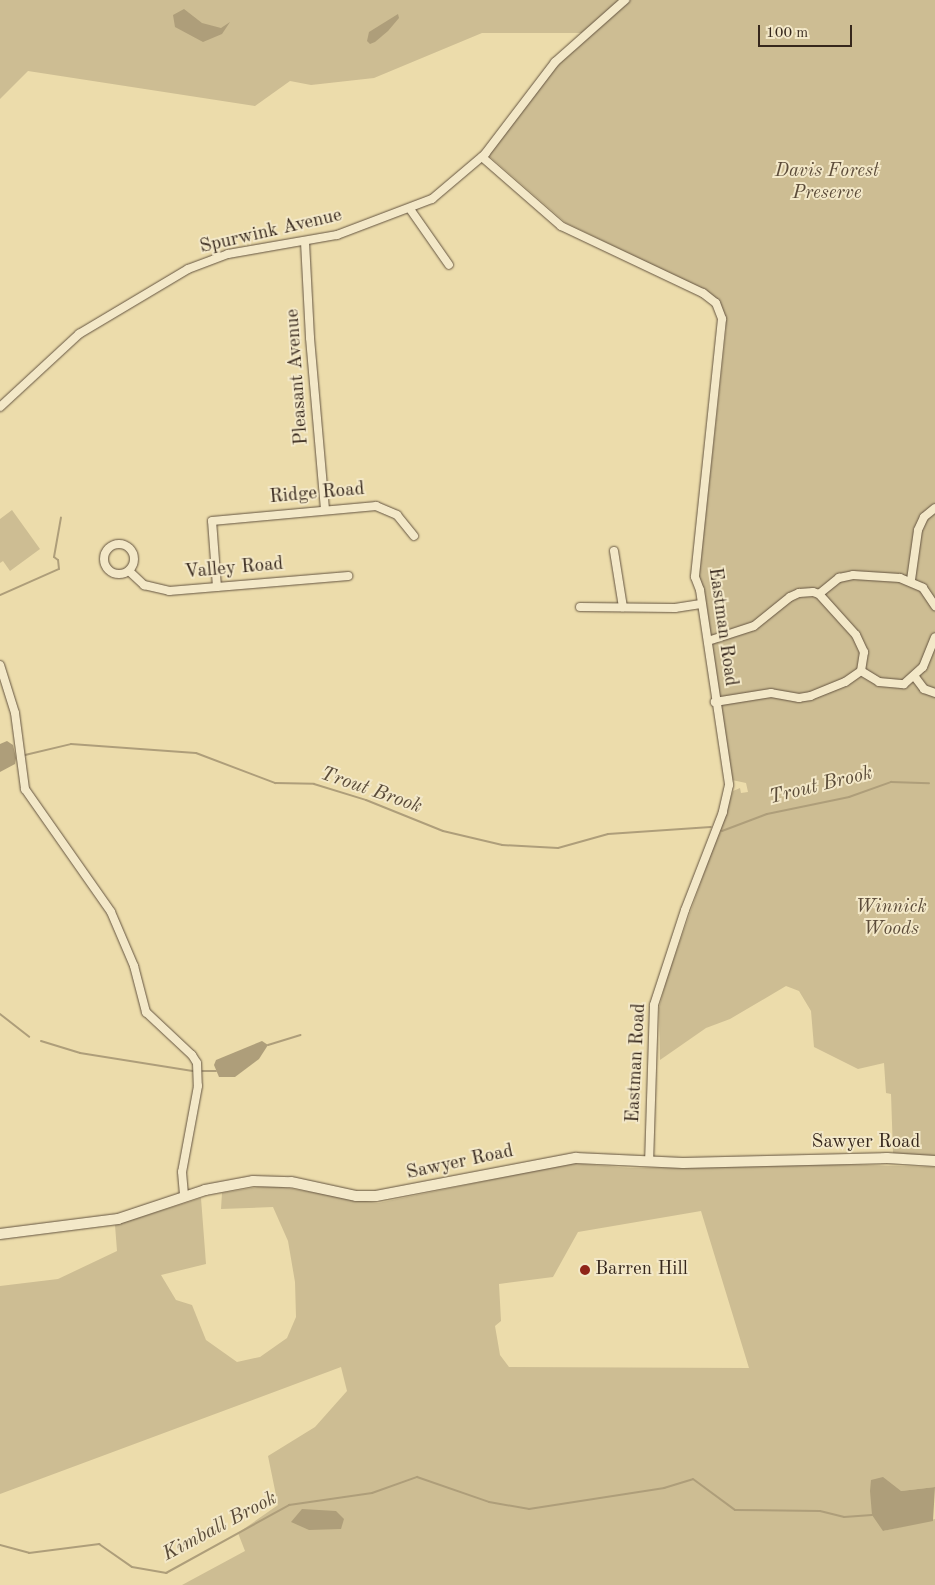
<!DOCTYPE html>
<style>
body{margin:0}
#map{position:relative;width:935px;height:1585px;overflow:hidden;background:#ecdcab;font-family:"Old Standard TT",serif}
div>[style]{position:absolute}
[style*='--x']{left:calc(var(--x)*1px);top:calc(var(--y)*1px);width:calc(var(--w)*1px);rotate:calc(var(--a)*1deg)}
.green>*{inset:0;background:#cdbd93}
.water>*{inset:0;background:#ae9e7a}
.stream>*{height:2px;margin:-1px;padding:0 1px;transform-origin:1px;border-radius:1px;background:#ae9e7a}
.roads{filter:drop-shadow(0 0 1px #645440) drop-shadow(0 0 1px #645440)}
.minor>*{height:8px;margin:-4px;padding:0 4px;transform-origin:4px;border-radius:4px;background:#f3e8c8}
.minor>.ring{margin:-4px;padding:0;box-sizing:content-box;background:none;border:8px solid #f3e8c8;border-radius:50%}
.tertiary>*{height:10px;margin:-5px;padding:0 5px;transform-origin:5px;border-radius:5px;background:#f3e8c8}
.dots>*{width:14px;height:14px;translate:-50% -50%;box-sizing:border-box;border:2px solid #f3e8c8;border-radius:50%}
span{translate:-50% -50%;white-space:nowrap;text-align:center;line-height:1.15;-webkit-text-stroke:4px #f3e8c8;paint-order:stroke}
.park-label{font-size:19px;color:#5c4c3a;font-style:italic}
.street-label{font-size:19px;color:#36271c}
.poi-label{font-size:19px;color:#36271c}
.left{translate:0 -50%;text-align:left}
.water-label{font-size:20px;color:#5a4b38;font-style:italic}
.scale{position:absolute;left:758px;top:25px;width:94px;height:22px;box-sizing:border-box;border:2px solid #36271c;border-top:0;padding-left:6px;font-size:15px;line-height:18px;white-space:nowrap;color:#36271c;-webkit-text-stroke:4px #f3e8c8;paint-order:stroke}
</style>
<div id="map">
<div class="green">
<div style="clip-path:polygon(0 0,935px 0,935px 1156px,893px 1153px,891px 1094px,886px 1093px,884px 1063px,858px 1069px,814px 1047px,811px 1011px,799px 991px,786px 986px,730px 1019px,706px 1028px,660px 1060px,659px 1008px,667px 978px,733px 791px,740px 788px,741px 793px,748px 792px,746px 783px,732px 780px,699px 578px,726px 329px,724px 317px,706px 291px,566px 223px,489px 156px,490px 152px,547px 77px,587px 33px,482px 33px,374px 78px,311px 85px,290px 81px,255px 106px,28px 71px,0 99px)"></div>
<div style="clip-path:polygon(12px 510px,40px 549px,10px 571px,3px 561px,0 563px,0 519px)"></div>
<div style="clip-path:polygon(evenodd,571px 1163px,631px 1168px,829px 1164px,935px 1167px,935px 1487px,901px 1491px,883px 1531px,935px 1519px,935px 1585px,182px 1585px,245px 1551px,238px 1533px,278px 1505px,268px 1456px,315px 1427px,347px 1391px,341px 1367px,0 1494px,0 1286px,58px 1279px,117px 1251px,115px 1225px,201px 1198px,206px 1264px,161px 1275px,176px 1300px,192px 1305px,206px 1340px,237px 1362px,260px 1357px,287px 1338px,296px 1317px,295px 1282px,288px 1241px,273px 1207px,221px 1209px,222px 1193px,269px 1185px,378px 1203px,571px 1163px,701px 1211px,749px 1368px,509px 1367px,500px 1355px,495px 1326px,501px 1321px,499px 1284px,553px 1277px,578px 1232px,701px 1211px)"></div>
</div>
<div class="water">
<div style="clip-path:polygon(184px 9px,202px 23px,221px 28px,230px 22px,222px 34px,203px 42px,175px 27px,173px 15px)"></div>
<div style="clip-path:polygon(398px 14px,399px 18px,388px 31px,375px 42px,370px 44px,367px 41px,369px 32px)"></div>
<div style="clip-path:polygon(7px 741px,13px 745px,16px 758px,15px 764px,0 772px,0 744px)"></div>
<div style="clip-path:polygon(262px 1041px,268px 1045px,259px 1059px,235px 1077px,219px 1077px,214px 1065px,216px 1060px)"></div>
<div style="clip-path:polygon(883px 1477px,901px 1491px,935px 1487px,933px 1521px,883px 1531px,872px 1515px,870px 1491px,871px 1480px)"></div>
<div style="clip-path:polygon(302px 1509px,336px 1511px,344px 1519px,341px 1529px,309px 1530px,291px 1522px)"></div>
</div>
<div class="stream">
<div style="--x:0;--y:595;--w:64;--a:-23.8"></div>
<div style="--x:59;--y:569;--w:9;--a:-96"></div>
<div style="--x:58;--y:560;--w:5;--a:-143"></div>
<div style="--x:54;--y:557;--w:40;--a:-80"></div>
<div style="--x:25;--y:755;--w:47;--a:-13.4"></div>
<div style="--x:71;--y:744;--w:125;--a:4.1"></div>
<div style="--x:196;--y:753;--w:85;--a:20.8"></div>
<div style="--x:275;--y:783;--w:39;--a:1"></div>
<div style="--x:314;--y:784;--w:54;--a:17.1"></div>
<div style="--x:366;--y:800;--w:83;--a:21.9"></div>
<div style="--x:443;--y:831;--w:61;--a:13.3"></div>
<div style="--x:502;--y:845;--w:56;--a:3.1"></div>
<div style="--x:558;--y:848;--w:52;--a:-15.6"></div>
<div style="--x:608;--y:834;--w:103;--a:-3.9"></div>
<div style="--x:722;--y:831;--w:48;--a:-20.7"></div>
<div style="--x:767;--y:814;--w:84;--a:-11.7"></div>
<div style="--x:849;--y:797;--w:45;--a:-19.7"></div>
<div style="--x:891;--y:782;--w:38;--a:2"></div>
<div style="--x:0;--y:1014;--w:37;--a:38"></div>
<div style="--x:41;--y:1041;--w:41;--a:17.1"></div>
<div style="--x:80;--y:1053;--w:114;--a:9.1"></div>
<div style="--x:268;--y:1045;--w:34;--a:-17"></div>
<div style="--x:202;--y:1071;--w:14;--a:0"></div>
<div style="--x:0;--y:1545;--w:30;--a:15"></div>
<div style="--x:29;--y:1553;--w:71;--a:-7.3"></div>
<div style="--x:99;--y:1544;--w:40;--a:34.9"></div>
<div style="--x:132;--y:1567;--w:35;--a:10"></div>
<div style="--x:166;--y:1573;--w:141;--a:-28.9"></div>
<div style="--x:289;--y:1505;--w:84;--a:-8.2"></div>
<div style="--x:372;--y:1493;--w:48;--a:-19.6"></div>
<div style="--x:417;--y:1477;--w:76;--a:19.1"></div>
<div style="--x:489;--y:1502;--w:41;--a:9.9"></div>
<div style="--x:529;--y:1509;--w:137;--a:-8.8"></div>
<div style="--x:664;--y:1488;--w:30;--a:-17"></div>
<div style="--x:693;--y:1479;--w:52;--a:36.4"></div>
<div style="--x:735;--y:1510;--w:85;--a:0.7"></div>
<div style="--x:820;--y:1511;--w:25;--a:14"></div>
<div style="--x:844;--y:1517;--w:28;--a:-4"></div>
</div>
<div class="roads">
<div class="minor">
<div style="--x:482;--y:157;--w:105;--a:41.1"></div>
<div style="--x:561;--y:226;--w:157;--a:25.3"></div>
<div style="--x:703;--y:293;--w:16;--a:38"></div>
<div style="--x:716;--y:303;--w:17;--a:69"></div>
<div style="--x:722;--y:319;--w:259;--a:96"></div>
<div style="--x:695;--y:577;--w:14;--a:69"></div>
<div style="--x:700;--y:590;--w:197;--a:81.5"></div>
<div style="--x:729;--y:785;--w:28;--a:103"></div>
<div style="--x:723;--y:812;--w:105;--a:111.2"></div>
<div style="--x:685;--y:910;--w:100;--a:108.1"></div>
<div style="--x:654;--y:1005;--w:156;--a:91.8"></div>
<div style="--x:410;--y:209;--w:68;--a:55.1"></div>
<div style="--x:305;--y:242;--w:96;--a:87"></div>
<div style="--x:310;--y:338;--w:171;--a:85"></div>
<div style="--x:0;--y:407;--w:108;--a:-42.7"></div>
<div style="--x:79;--y:334;--w:127;--a:-30.8"></div>
<div style="--x:188;--y:269;--w:43;--a:-20.6"></div>
<div style="--x:228;--y:254;--w:111;--a:-9.9"></div>
<div style="--x:337;--y:235;--w:102;--a:-20.8"></div>
<div style="--x:432;--y:199;--w:70;--a:-40.3"></div>
<div style="--x:485;--y:154;--w:116;--a:-52.7"></div>
<div style="--x:555;--y:62;--w:94;--a:-41.5"></div>
<div class="ring" style="left:104px;top:544px;width:22px;height:22px"></div>
<div style="--x:614;--y:551;--w:57;--a:80.9"></div>
<div style="--x:129;--y:571;--w:21;--a:43"></div>
<div style="--x:144;--y:585;--w:26;--a:13"></div>
<div style="--x:169;--y:591;--w:180;--a:-4.8"></div>
<div style="--x:911;--y:580;--w:50;--a:-82"></div>
<div style="--x:918;--y:530;--w:14;--a:-65"></div>
<div style="--x:924;--y:517;--w:14;--a:-39"></div>
<div style="--x:217;--y:587;--w:66;--a:-94.3"></div>
<div style="--x:212;--y:521;--w:165;--a:-5.2"></div>
<div style="--x:376;--y:506;--w:23;--a:23"></div>
<div style="--x:397;--y:515;--w:27;--a:51"></div>
<div style="--x:819;--y:594;--w:26;--a:-39"></div>
<div style="--x:839;--y:578;--w:14;--a:-12"></div>
<div style="--x:853;--y:575;--w:47;--a:3.7"></div>
<div style="--x:900;--y:578;--w:25;--a:23"></div>
<div style="--x:923;--y:588;--w:22;--a:56"></div>
<div style="--x:580;--y:607;--w:95;--a:0.6"></div>
<div style="--x:675;--y:608;--w:26;--a:-9"></div>
<div style="--x:708;--y:641;--w:48;--a:-18.1"></div>
<div style="--x:754;--y:626;--w:46;--a:-38.9"></div>
<div style="--x:790;--y:597;--w:10;--a:-24"></div>
<div style="--x:799;--y:593;--w:14;--a:-4"></div>
<div style="--x:813;--y:592;--w:6;--a:18"></div>
<div style="--x:819;--y:594;--w:55;--a:47.9"></div>
<div style="--x:856;--y:635;--w:19;--a:65"></div>
<div style="--x:864;--y:652;--w:19;--a:99"></div>
<div style="--x:861;--y:671;--w:19;--a:145"></div>
<div style="--x:845;--y:682;--w:37;--a:158"></div>
<div style="--x:811;--y:696;--w:12;--a:171"></div>
<div style="--x:799;--y:698;--w:28;--a:-170"></div>
<div style="--x:771;--y:693;--w:57;--a:170.9"></div>
<div style="--x:0;--y:665;--w:50;--a:72.6"></div>
<div style="--x:15;--y:713;--w:77;--a:82.5"></div>
<div style="--x:25;--y:789;--w:150;--a:55"></div>
<div style="--x:111;--y:912;--w:59;--a:66.9"></div>
<div style="--x:134;--y:966;--w:48;--a:75.4"></div>
<div style="--x:146;--y:1012;--w:63;--a:43.1"></div>
<div style="--x:192;--y:1055;--w:9;--a:58"></div>
<div style="--x:197;--y:1063;--w:23;--a:88"></div>
<div style="--x:198;--y:1086;--w:87;--a:100.5"></div>
<div style="--x:182;--y:1172;--w:25;--a:85"></div>
<div style="--x:861;--y:671;--w:21;--a:31"></div>
<div style="--x:879;--y:682;--w:25;--a:5"></div>
<div style="--x:904;--y:684;--w:25;--a:-42"></div>
<div style="--x:923;--y:667;--w:32;--a:-68"></div>
<div style="--x:915;--y:677;--w:15;--a:53"></div>
<div style="--x:924;--y:689;--w:12;--a:20"></div>
</div>
<div class="tertiary">
<div style="--x:0;--y:1234;--w:119;--a:-7.2"></div>
<div style="--x:118;--y:1219;--w:92;--a:-18.4"></div>
<div style="--x:205;--y:1190;--w:49;--a:-10.6"></div>
<div style="--x:253;--y:1181;--w:38;--a:2"></div>
<div style="--x:291;--y:1182;--w:66;--a:12.2"></div>
<div style="--x:356;--y:1196;--w:20;--a:0"></div>
<div style="--x:376;--y:1196;--w:204;--a:-10.8"></div>
<div style="--x:576;--y:1158;--w:107;--a:2.7"></div>
<div style="--x:683;--y:1163;--w:204;--a:-1.4"></div>
<div style="--x:887;--y:1158;--w:48;--a:3.6"></div>
</div>
</div>
<div class="dots">
<div style="left:585px;top:1270px;background:#8f2418"></div>
</div>
<div class="park-label">
<span style="left:827px;top:183px">Davis Forest<br>Preserve</span>
<span style="left:891px;top:919px">Winnick<br>Woods</span>
</div>
<div class="street-label">
<span style="left:271px;top:232px;rotate:-13deg">Spurwink Avenue</span>
<span style="left:298px;top:377px;rotate:-94deg">Pleasant Avenue</span>
<span style="left:317px;top:494px;rotate:-5deg">Ridge Road</span>
<span style="left:234px;top:569px;rotate:-5deg">Valley Road</span>
<span style="left:722px;top:627px;rotate:82deg">Eastman Road</span>
<span style="left:637px;top:1063px;rotate:-87deg">Eastman Road</span>
<span style="left:866px;top:1143px">Sawyer Road</span>
<span style="left:460px;top:1163px;rotate:-12deg">Sawyer Road</span>
</div>
<div class="poi-label">
<span class="left" style="left:595px;top:1270px">Barren Hill</span>
</div>
<div class="water-label">
<span style="left:821px;top:786px;rotate:-14deg">Trout Brook</span>
<span style="left:371px;top:791px;rotate:19deg">Trout Brook</span>
<span style="left:220px;top:1527px;rotate:-28deg">Kimball Brook</span>
</div>
<div class="scale">100 m</div>
</div>
